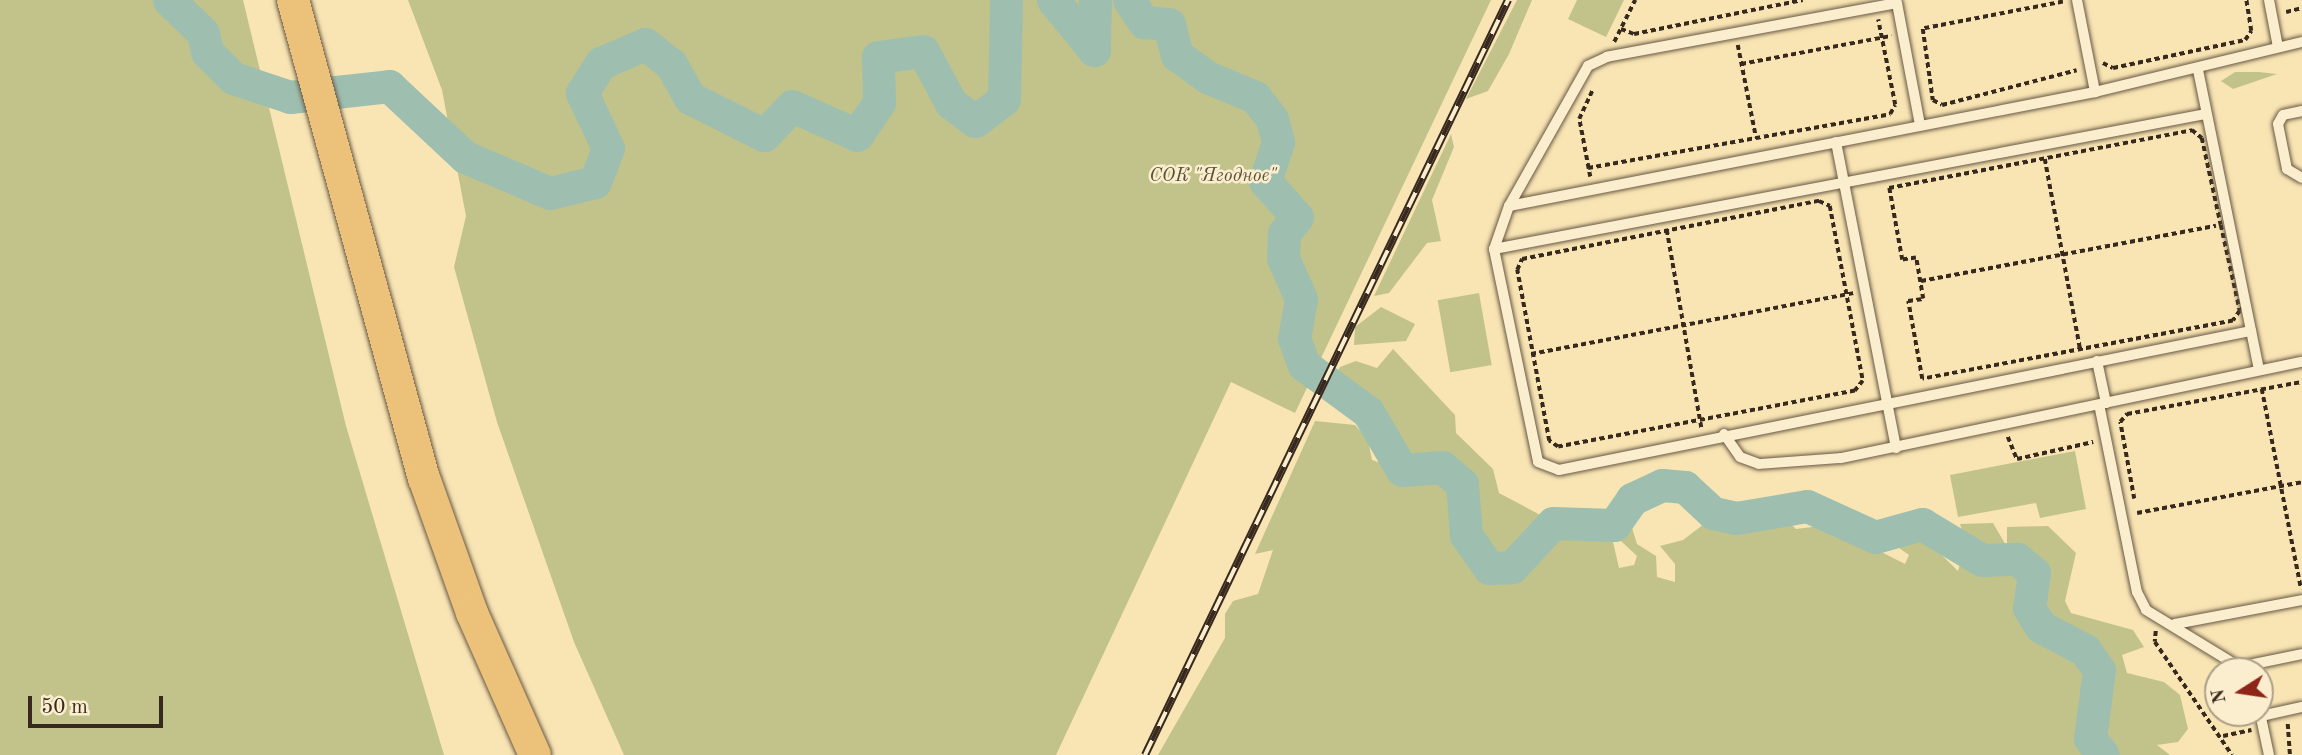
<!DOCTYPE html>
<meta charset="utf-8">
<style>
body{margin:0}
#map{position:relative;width:2302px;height:755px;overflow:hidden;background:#f9e5b4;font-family:"Old Standard TT",serif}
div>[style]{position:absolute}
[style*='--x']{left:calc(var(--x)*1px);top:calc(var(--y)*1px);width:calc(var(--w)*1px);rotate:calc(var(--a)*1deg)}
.green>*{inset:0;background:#c1c38a;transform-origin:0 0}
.river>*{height:33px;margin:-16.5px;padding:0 16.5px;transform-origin:16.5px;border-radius:16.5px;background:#9ebfb0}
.path>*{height:3.5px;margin-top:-1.75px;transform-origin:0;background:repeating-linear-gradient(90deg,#38291e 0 5px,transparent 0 8.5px)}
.roads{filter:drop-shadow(0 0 2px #685844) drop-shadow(0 0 2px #685844)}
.service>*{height:10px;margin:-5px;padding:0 5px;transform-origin:5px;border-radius:5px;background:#fbeece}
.primary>*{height:32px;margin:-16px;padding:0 16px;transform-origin:16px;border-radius:16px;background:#ecc27a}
.rail>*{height:8px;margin-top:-4px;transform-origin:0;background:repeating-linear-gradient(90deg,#fbeece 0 16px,#38291e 0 32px);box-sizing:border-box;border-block:2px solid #38291e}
span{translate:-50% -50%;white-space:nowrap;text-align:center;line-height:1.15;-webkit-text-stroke:5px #fbeece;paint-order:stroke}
.park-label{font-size:19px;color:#5a5039;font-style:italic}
.north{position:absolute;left:2204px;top:657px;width:70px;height:70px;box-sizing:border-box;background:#fbeece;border:2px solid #ad9f88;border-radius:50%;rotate:258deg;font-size:19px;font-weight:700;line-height:28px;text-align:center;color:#38291e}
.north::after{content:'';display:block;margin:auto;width:24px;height:32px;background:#8f2418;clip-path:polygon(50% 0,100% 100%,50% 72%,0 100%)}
.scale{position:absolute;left:28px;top:696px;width:135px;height:32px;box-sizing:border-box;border:4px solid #38291e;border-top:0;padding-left:9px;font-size:21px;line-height:24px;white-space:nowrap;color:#38291e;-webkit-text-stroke:5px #fbeece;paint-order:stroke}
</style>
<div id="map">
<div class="green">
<div style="clip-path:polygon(0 0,243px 0,346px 426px,444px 755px,0 755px)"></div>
<div style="clip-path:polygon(408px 0,1491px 0,1295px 413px,1231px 382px,1056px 755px,624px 755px,574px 642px,497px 422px,454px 267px,466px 216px,442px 90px)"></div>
<div style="clip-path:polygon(1517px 0,1532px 0,1509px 54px,1488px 91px,1466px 99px)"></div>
<div style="clip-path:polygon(1577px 0,1624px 0,1606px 37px,1568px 19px)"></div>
<div style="clip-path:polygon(2235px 72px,2259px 72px,2277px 74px,2233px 89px,2221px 81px)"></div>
<div style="clip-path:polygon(1451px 134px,1454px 147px,1432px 200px,1441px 241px,1427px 243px,1389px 293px,1374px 296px)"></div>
<div style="left:1479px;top:293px;width:73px;height:42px;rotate:80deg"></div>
<div style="clip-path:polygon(1381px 307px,1415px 324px,1406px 341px,1354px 345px,1355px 327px)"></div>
<div style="clip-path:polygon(1393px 349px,1455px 415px,1456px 433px,1493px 469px,1499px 493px,1561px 526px,1613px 542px,1619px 568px,1634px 565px,1637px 556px,1621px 541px,1628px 515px,1637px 544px,1656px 556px,1657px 577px,1675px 582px,1675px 564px,1660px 546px,1683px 540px,1708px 521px,1733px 525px,1752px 512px,1763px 519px,1780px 514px,1796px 529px,1828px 525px,1905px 564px,1909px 555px,1875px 531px,1888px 522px,1907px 521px,1958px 571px,1966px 542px,1960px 524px,1993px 523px,2007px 547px,2007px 527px,2048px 526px,2076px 553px,2065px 601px,2071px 613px,2133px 630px,2144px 647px,2122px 655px,2127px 673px,2164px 682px,2180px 695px,2188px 729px,2178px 742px,2157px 745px,2170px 755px,1158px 755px,1225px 638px,1225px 614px,1233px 601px,1258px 594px,1273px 550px,1255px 554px,1315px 421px,1355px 425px,1368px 440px,1372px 460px,1387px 465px,1395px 450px,1394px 429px,1379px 417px,1352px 414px,1352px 386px,1336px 398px,1329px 384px,1340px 367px,1356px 361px,1377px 368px)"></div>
<div style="clip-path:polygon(2075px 451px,2086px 509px,2040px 518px,2036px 503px,1958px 517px,1950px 475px)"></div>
</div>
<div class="river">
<div style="--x:169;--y:0;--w:47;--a:44.1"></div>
<div style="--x:203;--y:33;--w:19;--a:78"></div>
<div style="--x:207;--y:52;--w:37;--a:45"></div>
<div style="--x:233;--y:78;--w:60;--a:18.4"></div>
<div style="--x:290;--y:97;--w:100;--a:-6.3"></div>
<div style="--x:389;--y:86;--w:104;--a:43.1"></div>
<div style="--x:465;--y:157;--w:92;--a:23"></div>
<div style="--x:550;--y:193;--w:46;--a:-13.7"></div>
<div style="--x:595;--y:182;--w:36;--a:-69"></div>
<div style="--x:608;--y:148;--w:61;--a:-115.3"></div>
<div style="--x:582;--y:93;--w:36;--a:-58"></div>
<div style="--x:601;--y:63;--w:48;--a:-23.4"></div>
<div style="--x:645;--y:44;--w:33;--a:38"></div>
<div style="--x:671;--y:64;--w:39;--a:61"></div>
<div style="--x:690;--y:98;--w:83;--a:26.6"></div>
<div style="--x:764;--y:135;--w:40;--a:-46"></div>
<div style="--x:792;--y:106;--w:71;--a:24"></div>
<div style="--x:857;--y:135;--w:40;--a:-56"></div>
<div style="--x:879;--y:102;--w:45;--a:-91.3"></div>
<div style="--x:878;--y:57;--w:45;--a:-7.6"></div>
<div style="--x:923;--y:51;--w:59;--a:61.7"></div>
<div style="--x:951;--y:103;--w:30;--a:37"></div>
<div style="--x:975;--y:121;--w:36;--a:-37"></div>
<div style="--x:1004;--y:99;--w:99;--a:-88.8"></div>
<div style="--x:1053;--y:0;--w:65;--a:50.6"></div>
<div style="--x:1094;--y:50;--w:50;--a:-88.9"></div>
<div style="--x:1129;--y:0;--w:27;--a:56"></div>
<div style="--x:1144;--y:22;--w:25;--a:5"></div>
<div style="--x:1169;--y:24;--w:32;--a:76"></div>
<div style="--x:1177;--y:55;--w:37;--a:36"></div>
<div style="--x:1207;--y:77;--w:52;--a:22.6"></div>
<div style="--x:1255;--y:97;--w:28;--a:52"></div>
<div style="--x:1272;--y:119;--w:24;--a:75"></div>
<div style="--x:1278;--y:142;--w:41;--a:108.4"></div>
<div style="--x:1265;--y:181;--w:48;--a:48.4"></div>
<div style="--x:1297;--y:217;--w:21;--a:129"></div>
<div style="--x:1284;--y:233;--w:25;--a:92"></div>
<div style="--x:1283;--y:258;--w:45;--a:66.3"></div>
<div style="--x:1301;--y:299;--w:40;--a:100"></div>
<div style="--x:1294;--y:338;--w:29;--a:70"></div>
<div style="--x:1304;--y:365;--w:79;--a:36.3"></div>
<div style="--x:1368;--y:412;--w:67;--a:59.6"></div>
<div style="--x:1402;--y:470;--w:40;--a:-4.3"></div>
<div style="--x:1442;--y:467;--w:26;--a:40"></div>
<div style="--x:1462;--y:484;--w:51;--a:85.5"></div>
<div style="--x:1466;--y:535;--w:40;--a:55.1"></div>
<div style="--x:1489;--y:568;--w:23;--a:-2"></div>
<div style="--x:1512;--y:567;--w:60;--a:-47"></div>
<div style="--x:1553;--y:523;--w:61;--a:1.9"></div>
<div style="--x:1614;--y:525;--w:32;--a:-55"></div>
<div style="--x:1632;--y:499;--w:33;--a:-25"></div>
<div style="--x:1662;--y:485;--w:23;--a:5"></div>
<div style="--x:1685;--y:487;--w:38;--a:43"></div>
<div style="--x:1713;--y:513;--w:24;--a:12"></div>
<div style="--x:1736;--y:518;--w:72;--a:-9.6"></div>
<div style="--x:1807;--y:506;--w:75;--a:24.5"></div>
<div style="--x:1875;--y:537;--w:49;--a:-15.5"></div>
<div style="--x:1922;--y:524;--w:70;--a:31"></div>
<div style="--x:1982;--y:560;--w:35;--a:-2"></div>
<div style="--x:2017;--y:559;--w:22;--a:39"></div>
<div style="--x:2034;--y:573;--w:35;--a:98"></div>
<div style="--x:2029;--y:608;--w:22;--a:58"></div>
<div style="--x:2041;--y:627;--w:50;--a:27.6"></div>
<div style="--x:2085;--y:650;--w:24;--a:55"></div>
<div style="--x:2099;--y:670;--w:69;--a:97.5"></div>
<div style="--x:2090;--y:738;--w:21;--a:53"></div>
</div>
<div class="path">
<div style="--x:2063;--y:2;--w:143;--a:169.1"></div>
<div style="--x:1923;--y:29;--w:72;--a:82"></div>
<div style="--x:1933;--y:100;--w:10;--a:29"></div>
<div style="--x:1942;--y:105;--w:139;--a:-14.5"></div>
<div style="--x:2286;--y:12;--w:16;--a:-14"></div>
<div style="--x:1621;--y:29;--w:14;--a:21"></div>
<div style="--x:1634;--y:34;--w:172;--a:-11.4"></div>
<div style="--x:1614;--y:42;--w:47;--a:-63.4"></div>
<div style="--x:1738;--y:45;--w:94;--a:78.9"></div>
<div style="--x:2103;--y:63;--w:11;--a:27"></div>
<div style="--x:2113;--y:68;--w:135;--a:-12"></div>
<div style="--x:2245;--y:40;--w:11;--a:-56"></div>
<div style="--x:2251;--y:31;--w:31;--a:-99"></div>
<div style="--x:1741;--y:64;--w:153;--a:-10.6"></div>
<div style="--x:2192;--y:130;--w:13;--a:39"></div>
<div style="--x:2202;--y:138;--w:89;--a:77.7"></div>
<div style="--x:2221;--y:225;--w:88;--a:77.5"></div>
<div style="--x:2240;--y:311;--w:12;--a:125"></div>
<div style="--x:2233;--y:321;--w:316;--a:169.4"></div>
<div style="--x:1922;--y:379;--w:79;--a:-100.2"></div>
<div style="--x:1908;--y:301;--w:15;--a:-8"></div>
<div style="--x:1923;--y:299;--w:42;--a:-99.7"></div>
<div style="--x:1916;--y:258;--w:14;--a:172"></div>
<div style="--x:1902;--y:260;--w:73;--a:-100.2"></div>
<div style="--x:1889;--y:188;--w:309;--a:-10.8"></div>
<div style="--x:2045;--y:159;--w:192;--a:79.5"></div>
<div style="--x:1588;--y:168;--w:307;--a:-10.1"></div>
<div style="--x:1890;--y:114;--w:10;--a:-61"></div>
<div style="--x:1895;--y:105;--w:87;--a:-101.3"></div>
<div style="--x:1590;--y:177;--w:59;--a:-100.7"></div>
<div style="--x:1579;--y:119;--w:31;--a:-65"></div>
<div style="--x:1819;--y:201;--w:12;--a:24"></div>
<div style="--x:1830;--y:206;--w:178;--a:79.3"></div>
<div style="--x:1863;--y:381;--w:13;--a:129"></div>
<div style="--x:1855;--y:391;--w:302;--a:169.3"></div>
<div style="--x:1558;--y:447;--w:11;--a:-146"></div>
<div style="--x:1549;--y:441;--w:174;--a:-100.6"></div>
<div style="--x:1517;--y:270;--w:12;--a:-66"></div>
<div style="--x:1522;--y:259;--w:303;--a:-11.1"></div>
<div style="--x:1667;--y:230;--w:203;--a:80.1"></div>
<div style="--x:1921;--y:281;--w:300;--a:-10.6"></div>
<div style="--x:1531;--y:354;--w:328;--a:-10.7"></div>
<div style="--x:2262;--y:389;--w:202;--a:78.9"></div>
<div style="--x:2008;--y:437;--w:24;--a:68"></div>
<div style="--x:2017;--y:459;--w:78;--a:-12.6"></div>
<div style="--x:2134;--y:499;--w:78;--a:-100.3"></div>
<div style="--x:2120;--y:422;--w:11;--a:-49"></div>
<div style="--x:2127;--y:414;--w:178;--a:-10.4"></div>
<div style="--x:2137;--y:513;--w:168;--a:-10.6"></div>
<div style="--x:2156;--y:631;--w:11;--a:95"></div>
<div style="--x:2155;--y:642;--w:137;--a:55.7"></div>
<div style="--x:2288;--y:724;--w:31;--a:86"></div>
<div style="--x:2223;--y:736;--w:29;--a:-12"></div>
</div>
<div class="roads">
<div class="service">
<div style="--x:2077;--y:0;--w:94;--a:78.9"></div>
<div style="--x:2269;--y:0;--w:48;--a:79.2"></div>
<div style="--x:2198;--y:70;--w:306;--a:78.5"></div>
<div style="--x:2302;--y:111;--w:19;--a:168"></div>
<div style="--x:2283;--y:115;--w:10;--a:119"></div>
<div style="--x:2278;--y:124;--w:46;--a:78.7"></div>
<div style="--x:2287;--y:169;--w:17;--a:31"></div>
<div style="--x:1920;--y:125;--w:124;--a:-100.7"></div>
<div style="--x:1897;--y:3;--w:295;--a:169.5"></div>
<div style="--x:1607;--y:57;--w:21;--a:155"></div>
<div style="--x:1588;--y:66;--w:161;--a:119.4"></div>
<div style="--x:1509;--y:206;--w:46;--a:109.2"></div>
<div style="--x:1494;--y:249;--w:217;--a:78.3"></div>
<div style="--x:1538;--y:462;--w:22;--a:21"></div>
<div style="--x:1559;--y:470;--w:706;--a:-11.36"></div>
<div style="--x:1836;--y:142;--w:312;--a:78.9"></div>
<div style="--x:1509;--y:206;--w:597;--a:-11.01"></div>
<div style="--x:2095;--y:92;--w:213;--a:-13.6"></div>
<div style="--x:1494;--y:249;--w:725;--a:-10.74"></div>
<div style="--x:2097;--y:361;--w:43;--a:77.9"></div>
<div style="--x:2100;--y:409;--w:187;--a:78.6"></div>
<div style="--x:2137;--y:592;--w:20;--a:63"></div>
<div style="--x:2146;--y:610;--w:117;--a:31.4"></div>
<div style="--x:1724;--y:434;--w:28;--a:55"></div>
<div style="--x:1740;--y:457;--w:20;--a:20"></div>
<div style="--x:1759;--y:464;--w:82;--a:-4.2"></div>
<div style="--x:1841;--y:458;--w:471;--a:-11.8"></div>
<div style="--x:2175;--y:624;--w:129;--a:-10.7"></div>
<div style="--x:2244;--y:666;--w:59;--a:-11.7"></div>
<div style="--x:2260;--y:713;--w:43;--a:77.9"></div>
<div style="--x:2261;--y:716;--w:42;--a:-12.4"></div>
</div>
<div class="primary">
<div style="--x:293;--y:0;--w:496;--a:74.7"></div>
<div style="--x:424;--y:478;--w:143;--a:70.4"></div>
<div style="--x:472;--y:613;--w:155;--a:66.1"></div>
</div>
</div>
<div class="rail">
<div style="--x:1145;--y:755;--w:838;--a:-64.32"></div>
</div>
<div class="park-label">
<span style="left:1213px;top:177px">СОК "Ягодное"</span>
</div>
<div class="north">N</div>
<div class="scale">50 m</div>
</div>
